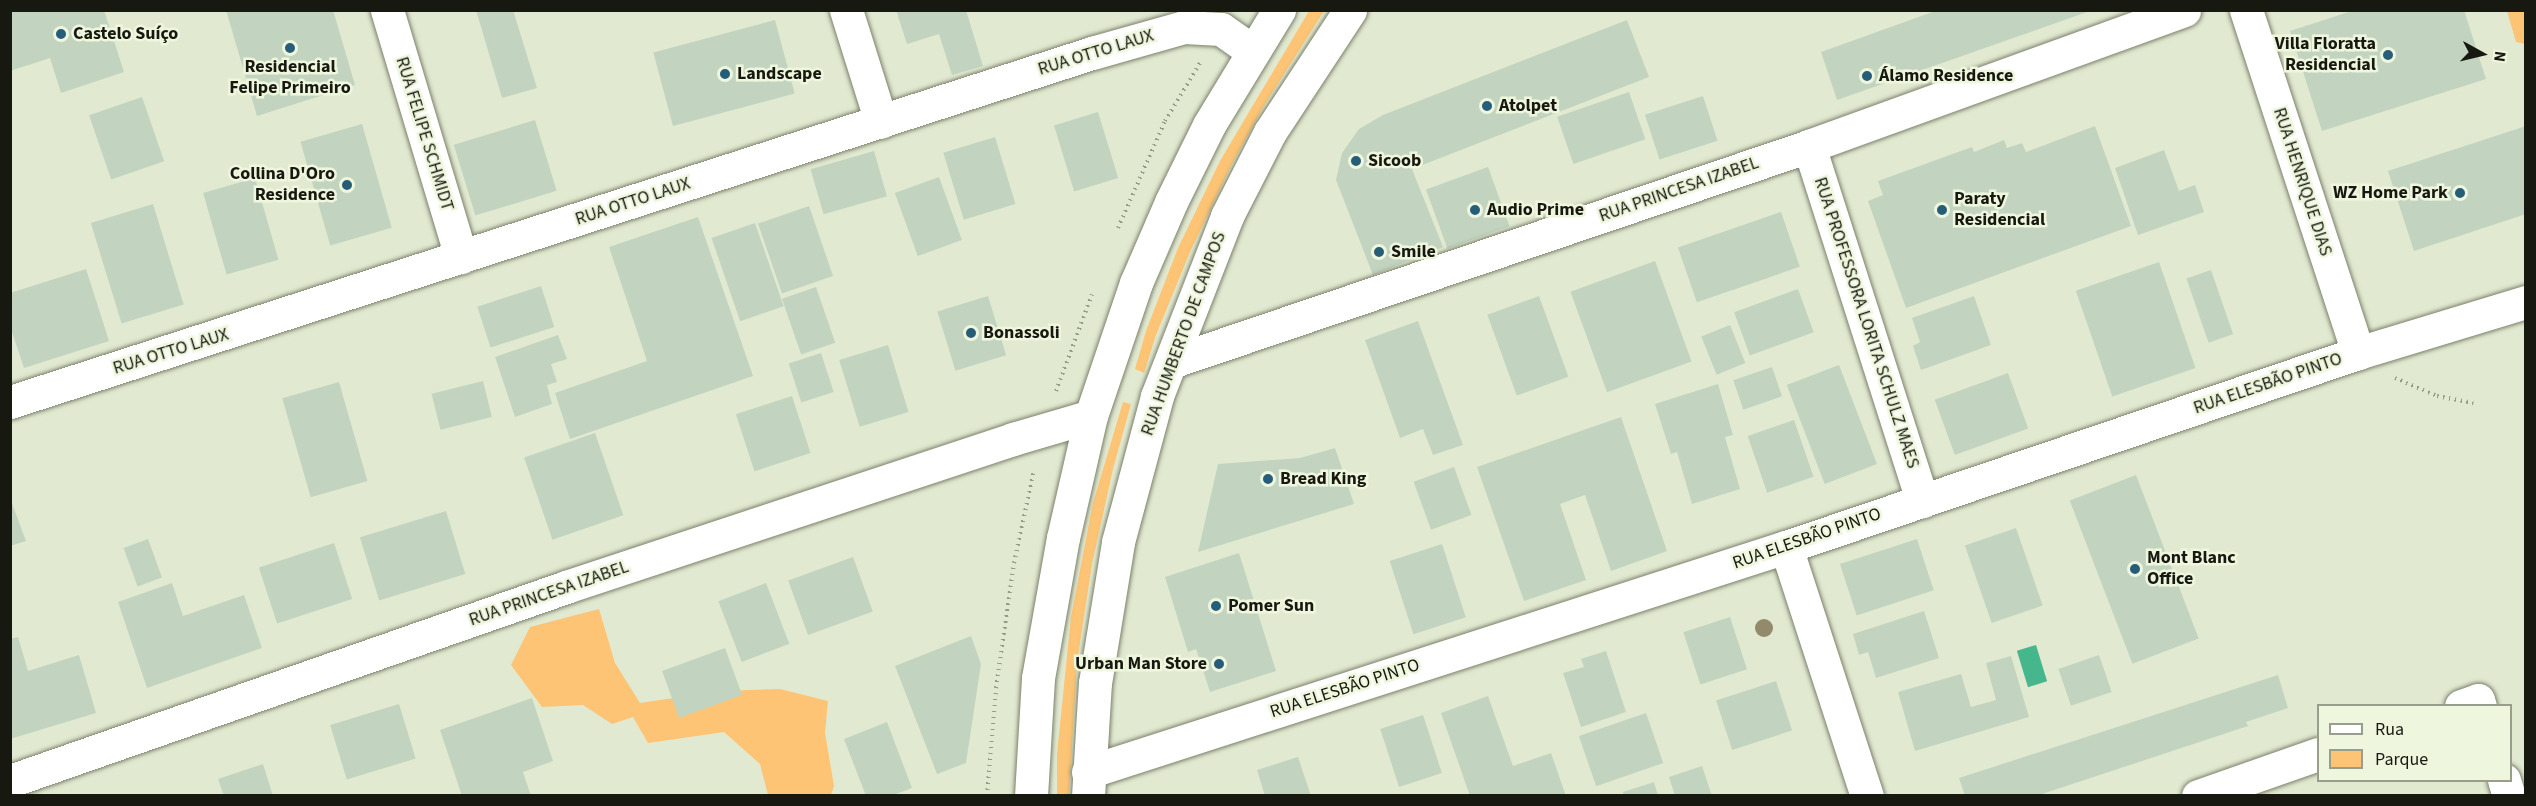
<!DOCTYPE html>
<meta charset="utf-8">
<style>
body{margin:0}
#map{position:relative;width:2536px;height:806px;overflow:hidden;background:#e2e9d1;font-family:"Source Sans 3",sans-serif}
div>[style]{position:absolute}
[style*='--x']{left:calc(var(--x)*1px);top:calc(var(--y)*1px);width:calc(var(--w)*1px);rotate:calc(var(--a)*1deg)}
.green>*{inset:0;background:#fcc474}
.water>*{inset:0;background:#46b68c;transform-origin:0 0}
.building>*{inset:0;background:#c2d4c0;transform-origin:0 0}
.path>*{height:4px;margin-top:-2px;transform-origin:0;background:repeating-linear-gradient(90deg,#969b88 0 1.5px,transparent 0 6px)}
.roads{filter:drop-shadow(0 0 2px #7b816b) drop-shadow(0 0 2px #7b816b)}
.street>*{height:33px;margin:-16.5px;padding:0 16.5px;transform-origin:16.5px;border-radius:16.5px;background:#fff}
.secondary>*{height:33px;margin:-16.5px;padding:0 16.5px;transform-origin:16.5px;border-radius:16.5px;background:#fff}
.primary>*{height:33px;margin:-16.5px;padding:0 16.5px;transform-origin:16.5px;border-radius:16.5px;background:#fff}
.trees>*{width:18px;height:18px;margin:-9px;border-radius:50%;background:#93896b}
.dots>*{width:16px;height:16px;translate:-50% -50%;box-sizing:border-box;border:3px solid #eff6de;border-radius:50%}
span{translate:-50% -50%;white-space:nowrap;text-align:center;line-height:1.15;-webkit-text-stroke:5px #eff6de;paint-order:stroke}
.poi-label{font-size:18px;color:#171910;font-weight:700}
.left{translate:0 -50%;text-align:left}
.right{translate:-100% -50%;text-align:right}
.street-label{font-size:18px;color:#171910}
.frame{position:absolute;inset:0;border:12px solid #171910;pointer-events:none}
.legend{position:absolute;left:2317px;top:704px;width:195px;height:78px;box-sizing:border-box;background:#eff6de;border:2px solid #999e8c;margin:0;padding:8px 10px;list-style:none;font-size:18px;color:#171910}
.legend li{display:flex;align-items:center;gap:12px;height:30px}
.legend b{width:30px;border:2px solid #999e8c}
.north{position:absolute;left:2452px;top:24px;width:60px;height:60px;-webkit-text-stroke:4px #eff6de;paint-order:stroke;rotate:98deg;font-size:16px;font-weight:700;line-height:24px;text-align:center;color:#171910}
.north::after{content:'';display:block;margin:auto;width:21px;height:27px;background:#171910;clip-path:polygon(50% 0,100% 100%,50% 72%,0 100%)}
</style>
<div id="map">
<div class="green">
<div style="clip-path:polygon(1309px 11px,1324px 11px,1262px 109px,1231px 166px,1190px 252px,1156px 335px,1144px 373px,1135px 369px,1146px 331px,1178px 248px,1220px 161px)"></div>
<div style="clip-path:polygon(2507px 11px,2525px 11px,2525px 44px,2516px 42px)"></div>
<div style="clip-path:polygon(1123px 402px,1131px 404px,1113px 469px,1092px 564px,1077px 662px,1069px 795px,1057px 795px,1057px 754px,1071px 617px,1093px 503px)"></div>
<div style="clip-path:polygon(599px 609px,615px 663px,640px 703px,721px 691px,780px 689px,828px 701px,825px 733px,834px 786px,831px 795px,768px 795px,760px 764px,724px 732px,648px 743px,633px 717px,612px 724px,583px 705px,542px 707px,511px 665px,530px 627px)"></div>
</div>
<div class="water">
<div style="left:2036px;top:645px;width:38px;height:20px;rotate:73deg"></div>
</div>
<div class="building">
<div style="clip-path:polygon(10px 10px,104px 10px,124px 72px,61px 93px,50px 58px,10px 71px)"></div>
<div style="clip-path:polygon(226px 10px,333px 10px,355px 85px,257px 116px)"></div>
<div style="clip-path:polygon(476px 10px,513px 10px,537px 88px,502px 98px)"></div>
<div style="clip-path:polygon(896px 10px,966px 10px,983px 66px,952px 75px,939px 34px,907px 44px)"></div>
<div style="clip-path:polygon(1938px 10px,2090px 10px,2090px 11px,1837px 100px,1821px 52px)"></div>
<div style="clip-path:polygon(2355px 10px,2464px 10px,2486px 79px,2322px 131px,2290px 31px)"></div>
<div style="left:775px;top:20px;width:76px;height:126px;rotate:75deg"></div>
<div style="clip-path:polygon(1627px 20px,1649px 77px,1412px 169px,1443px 247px,1373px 275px,1336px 180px,1342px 153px,1359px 129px,1383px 115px)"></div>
<div style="left:1629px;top:92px;width:50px;height:76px;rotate:71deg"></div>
<div style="left:1703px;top:96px;width:47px;height:61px;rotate:72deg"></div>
<div style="left:142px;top:97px;width:68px;height:56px;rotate:71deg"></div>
<div style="left:1098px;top:112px;width:69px;height:46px;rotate:73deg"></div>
<div style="left:535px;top:120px;width:74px;height:85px;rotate:73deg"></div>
<div style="left:362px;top:124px;width:108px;height:64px;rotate:74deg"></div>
<div style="clip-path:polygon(2095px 126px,2131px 226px,1906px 308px,1868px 201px,1883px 195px,1878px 181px,1972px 147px,1974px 152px,2004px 140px,2007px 148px,2022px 143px,2026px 152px)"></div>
<div style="clip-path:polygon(2526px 126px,2526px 214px,2414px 251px,2388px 171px)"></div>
<div style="left:995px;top:137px;width:70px;height:54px;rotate:73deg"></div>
<div style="clip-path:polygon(2164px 150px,2179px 191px,2195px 185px,2204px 212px,2138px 235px,2115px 168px)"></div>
<div style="left:874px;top:151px;width:47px;height:66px;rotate:74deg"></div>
<div style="left:1488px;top:167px;width:63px;height:66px;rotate:70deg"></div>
<div style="left:939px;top:177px;width:67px;height:47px;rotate:70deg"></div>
<div style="left:255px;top:178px;width:85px;height:54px;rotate:74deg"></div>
<div style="left:153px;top:204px;width:105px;height:65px;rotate:73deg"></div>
<div style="left:809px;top:206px;width:74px;height:54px;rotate:71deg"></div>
<div style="left:1781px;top:212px;width:58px;height:109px;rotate:71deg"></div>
<div style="clip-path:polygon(698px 217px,753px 376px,570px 439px,555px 393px,647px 361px,609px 247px)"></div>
<div style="left:755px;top:223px;width:88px;height:46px;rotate:71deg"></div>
<div style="left:1655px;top:261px;width:107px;height:90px;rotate:70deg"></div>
<div style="left:2159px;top:262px;width:112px;height:88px;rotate:71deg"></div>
<div style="clip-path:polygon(86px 269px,109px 341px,24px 368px,10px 326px,10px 293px)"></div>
<div style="left:2211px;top:270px;width:68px;height:26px;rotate:71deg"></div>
<div style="left:541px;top:286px;width:43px;height:67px;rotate:72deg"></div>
<div style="left:816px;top:287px;width:59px;height:36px;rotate:71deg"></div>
<div style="left:1798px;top:289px;width:46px;height:68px;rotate:70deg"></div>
<div style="left:988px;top:296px;width:62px;height:53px;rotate:73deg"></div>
<div style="left:1539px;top:296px;width:86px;height:55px;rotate:70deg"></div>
<div style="clip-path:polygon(1974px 296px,1991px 345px,1921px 370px,1913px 346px,1920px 342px,1912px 318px)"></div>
<div style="clip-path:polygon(1418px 321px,1463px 445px,1433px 455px,1423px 429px,1400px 438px,1365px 340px)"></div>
<div style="left:1730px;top:325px;width:41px;height:31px;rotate:68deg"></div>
<div style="clip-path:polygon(558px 335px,567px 359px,551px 364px,557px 382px,547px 385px,552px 404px,515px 417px,495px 357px)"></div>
<div style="left:888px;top:345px;width:70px;height:51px;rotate:73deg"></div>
<div style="left:821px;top:353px;width:41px;height:34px;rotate:72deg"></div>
<div style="left:1839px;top:365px;width:106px;height:56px;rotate:69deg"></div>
<div style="left:1772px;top:367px;width:31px;height:41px;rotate:71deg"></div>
<div style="left:2008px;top:373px;width:59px;height:78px;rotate:70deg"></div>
<div style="left:483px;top:381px;width:37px;height:53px;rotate:76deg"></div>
<div style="left:339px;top:382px;width:103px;height:59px;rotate:74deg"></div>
<div style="clip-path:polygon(1718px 384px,1733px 435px,1725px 437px,1740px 489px,1692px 504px,1677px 452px,1671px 454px,1655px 404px)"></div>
<div style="left:792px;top:396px;width:60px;height:59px;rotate:72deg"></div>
<div style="clip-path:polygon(1621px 417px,1667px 551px,1611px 571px,1585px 495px,1560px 504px,1586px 580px,1524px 601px,1477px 467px)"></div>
<div style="left:1794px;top:420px;width:60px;height:49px;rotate:71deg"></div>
<div style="left:595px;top:433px;width:87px;height:75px;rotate:71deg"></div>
<div style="clip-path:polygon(1335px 448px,1354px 504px,1198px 552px,1218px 464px,1300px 458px)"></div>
<div style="left:1454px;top:467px;width:51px;height:43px;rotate:70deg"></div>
<div style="left:2136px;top:475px;width:175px;height:71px;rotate:69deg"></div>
<div style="clip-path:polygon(10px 498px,26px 541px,10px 546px)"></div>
<div style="left:446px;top:511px;width:66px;height:90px;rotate:73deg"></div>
<div style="left:2016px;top:528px;width:82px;height:54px;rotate:71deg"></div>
<div style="left:148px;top:539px;width:41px;height:26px;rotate:70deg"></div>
<div style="left:1917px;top:539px;width:54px;height:81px;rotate:72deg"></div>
<div style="left:334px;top:543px;width:59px;height:79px;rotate:72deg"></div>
<div style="left:1442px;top:544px;width:77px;height:55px;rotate:72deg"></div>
<div style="clip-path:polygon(1239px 553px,1276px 671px,1210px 692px,1196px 649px,1188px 652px,1165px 577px)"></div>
<div style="left:853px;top:557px;width:58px;height:69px;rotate:70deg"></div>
<div style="clip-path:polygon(172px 583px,183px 616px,244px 595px,262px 648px,147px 688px,118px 602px)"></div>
<div style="left:766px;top:583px;width:65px;height:51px;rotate:69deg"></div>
<div style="clip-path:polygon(1924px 611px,1939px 658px,1876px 678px,1868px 652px,1859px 655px,1853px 634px)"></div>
<div style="left:1730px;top:617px;width:55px;height:49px;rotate:72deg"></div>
<div style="clip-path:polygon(971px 636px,981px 664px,966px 763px,937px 774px,895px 666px)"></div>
<div style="clip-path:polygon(18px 637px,28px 671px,79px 655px,96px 713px,10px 739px,10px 639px)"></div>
<div style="left:725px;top:648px;width:50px;height:67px;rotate:70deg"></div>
<div style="clip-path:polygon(1606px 651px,1626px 712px,1581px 727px,1563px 673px,1584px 667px,1581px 659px)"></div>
<div style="left:2099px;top:655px;width:39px;height:43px;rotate:71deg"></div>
<div style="clip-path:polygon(2011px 656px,2029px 717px,1915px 751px,1898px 692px,1961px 674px,1971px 707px,1996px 700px,1986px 663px)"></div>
<div style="clip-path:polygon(2278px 675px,2288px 708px,2246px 722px,2248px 726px,2036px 796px,1965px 796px,1959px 778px)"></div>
<div style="left:1776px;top:681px;width:52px;height:63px;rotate:72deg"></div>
<div style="clip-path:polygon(1488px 696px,1513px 766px,1551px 753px,1566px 796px,1470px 796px,1441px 713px)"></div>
<div style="clip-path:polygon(532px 698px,553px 761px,523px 772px,531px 796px,462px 796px,440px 730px)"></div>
<div style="left:399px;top:704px;width:57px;height:72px;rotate:73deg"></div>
<div style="left:1646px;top:713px;width:53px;height:71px;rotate:71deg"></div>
<div style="left:1423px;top:715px;width:61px;height:45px;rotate:72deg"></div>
<div style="clip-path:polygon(887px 722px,912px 788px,891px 796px,866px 796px,844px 739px)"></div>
<div style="clip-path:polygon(1298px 757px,1311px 796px,1265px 796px,1257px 770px)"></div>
<div style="clip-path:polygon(263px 764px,273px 796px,224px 796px,218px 779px)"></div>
<div style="clip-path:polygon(1702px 766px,1712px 796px,1675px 796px,1669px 777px)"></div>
<div style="clip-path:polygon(1654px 782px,1658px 796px,1624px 796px,1623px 792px)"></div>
</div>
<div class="path">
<div style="--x:1118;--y:228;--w:117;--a:-66.3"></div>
<div style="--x:1165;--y:121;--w:68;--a:-58.9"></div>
<div style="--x:2395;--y:378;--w:46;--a:23.2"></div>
<div style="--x:2437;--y:396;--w:37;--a:11"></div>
<div style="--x:1056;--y:391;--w:103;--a:-69.6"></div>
<div style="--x:987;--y:796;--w:108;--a:-85.2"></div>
<div style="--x:996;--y:688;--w:126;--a:-81.8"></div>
<div style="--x:1014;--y:563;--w:95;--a:-77.9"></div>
</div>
<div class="roads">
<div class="street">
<div style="--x:387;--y:10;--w:258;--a:73.3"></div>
<div style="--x:846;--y:10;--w:117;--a:72.6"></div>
<div style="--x:1809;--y:146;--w:373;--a:72.3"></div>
<div style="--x:10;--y:402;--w:1137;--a:-17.88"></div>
<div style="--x:1092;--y:53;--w:96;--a:-15.8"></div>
<div style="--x:1184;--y:27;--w:37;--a:3"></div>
<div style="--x:1221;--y:29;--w:39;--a:35"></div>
<div style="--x:1786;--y:547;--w:262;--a:72"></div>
<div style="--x:2461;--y:706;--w:18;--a:-19"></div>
<div style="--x:2478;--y:700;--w:6;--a:72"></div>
<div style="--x:2504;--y:780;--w:17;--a:73"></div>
<div style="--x:10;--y:781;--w:589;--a:-19.23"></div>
<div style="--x:566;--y:587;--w:471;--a:-18.3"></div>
<div style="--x:1013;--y:439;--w:81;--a:-16.4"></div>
<div style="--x:2198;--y:796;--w:127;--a:-19.3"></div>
</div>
<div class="secondary">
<div style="--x:2246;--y:10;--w:361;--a:71.9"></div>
<div style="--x:1171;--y:362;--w:674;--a:-18.7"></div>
<div style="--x:1809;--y:146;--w:399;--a:-19.9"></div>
<div style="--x:1088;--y:772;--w:733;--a:-17.87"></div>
<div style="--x:1786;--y:547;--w:604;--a:-18.73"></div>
<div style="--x:2358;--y:353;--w:176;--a:-16.9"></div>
</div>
<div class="primary">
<div style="--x:1031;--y:796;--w:118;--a:-86.6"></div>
<div style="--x:1038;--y:678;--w:142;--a:-79.9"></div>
<div style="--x:1063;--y:538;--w:125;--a:-77.1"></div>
<div style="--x:1091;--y:416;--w:140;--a:-71.3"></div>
<div style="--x:1136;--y:283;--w:88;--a:-66.6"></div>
<div style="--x:1171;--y:202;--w:86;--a:-63.7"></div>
<div style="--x:1209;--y:125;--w:135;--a:-58.7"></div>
<div style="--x:1088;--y:796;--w:113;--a:-86.5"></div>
<div style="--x:1095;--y:683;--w:143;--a:-80.7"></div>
<div style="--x:1118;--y:542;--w:151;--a:-75"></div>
<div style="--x:1157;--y:396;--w:193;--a:-68.7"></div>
<div style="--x:1227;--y:216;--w:94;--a:-62.9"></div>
<div style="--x:1270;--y:132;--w:146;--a:-56.7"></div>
</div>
</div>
<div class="trees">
<div style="left:1764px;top:628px"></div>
</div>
<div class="dots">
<div style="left:61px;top:34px;background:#265d78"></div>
<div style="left:290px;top:48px;background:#265d78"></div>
<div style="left:2388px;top:55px;background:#265d78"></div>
<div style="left:725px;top:74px;background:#265d78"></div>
<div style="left:1867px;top:76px;background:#265d78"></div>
<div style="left:1487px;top:106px;background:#265d78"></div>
<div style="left:1356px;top:161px;background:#265d78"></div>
<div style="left:347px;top:185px;background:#265d78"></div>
<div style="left:2460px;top:193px;background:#265d78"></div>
<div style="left:1475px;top:210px;background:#265d78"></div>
<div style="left:1942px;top:210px;background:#265d78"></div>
<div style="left:1379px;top:252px;background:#265d78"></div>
<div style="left:971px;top:333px;background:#265d78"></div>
<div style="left:1268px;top:479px;background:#265d78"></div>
<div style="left:2135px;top:569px;background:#265d78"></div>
<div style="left:1216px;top:606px;background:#265d78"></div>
<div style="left:1219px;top:664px;background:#265d78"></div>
</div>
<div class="poi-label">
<span class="left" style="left:73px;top:34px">Castelo Suíço</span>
<span class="right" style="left:2376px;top:55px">Villa Floratta<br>Residencial</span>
<span style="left:290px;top:78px">Residencial<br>Felipe Primeiro</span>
<span class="left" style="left:737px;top:74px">Landscape</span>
<span class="left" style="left:1879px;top:76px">Álamo Residence</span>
<span class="left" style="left:1499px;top:106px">Atolpet</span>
<span class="left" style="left:1368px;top:161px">Sicoob</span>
<span class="right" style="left:335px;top:185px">Collina D'Oro<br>Residence</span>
<span class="right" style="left:2448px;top:193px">WZ Home Park</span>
<span class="left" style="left:1954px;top:210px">Paraty<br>Residencial</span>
<span class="left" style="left:1487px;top:210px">Audio Prime</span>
<span class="left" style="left:1391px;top:252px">Smile</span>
<span class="left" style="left:983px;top:333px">Bonassoli</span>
<span class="left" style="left:1280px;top:479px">Bread King</span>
<span class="left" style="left:2147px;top:569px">Mont Blanc<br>Office</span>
<span class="left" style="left:1228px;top:606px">Pomer Sun</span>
<span class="right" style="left:1207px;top:664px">Urban Man Store</span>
</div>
<div class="street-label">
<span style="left:1096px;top:53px;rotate:-17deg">RUA OTTO LAUX</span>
<span style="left:424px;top:134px;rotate:73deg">RUA FELIPE SCHMIDT</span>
<span style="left:2302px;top:182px;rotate:72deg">RUA HENRIQUE DIAS</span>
<span style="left:1679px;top:190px;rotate:-19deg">RUA PRINCESA IZABEL</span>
<span style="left:633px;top:202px;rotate:-18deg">RUA OTTO LAUX</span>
<span style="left:1866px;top:323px;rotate:72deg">RUA PROFESSORA LORITA SCHULZ MAES</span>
<span style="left:1184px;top:334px;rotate:-70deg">RUA HUMBERTO DE CAMPOS</span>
<span style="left:171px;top:352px;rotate:-17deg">RUA OTTO LAUX</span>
<span style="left:2268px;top:384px;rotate:-19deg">RUA ELESBÃO PINTO</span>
<span style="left:1807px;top:539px;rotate:-19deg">RUA ELESBÃO PINTO</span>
<span style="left:549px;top:594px;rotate:-19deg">RUA PRINCESA IZABEL</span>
<span style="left:1345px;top:689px;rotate:-18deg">RUA ELESBÃO PINTO</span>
</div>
<div class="frame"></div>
<ul class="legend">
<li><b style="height:8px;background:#fff"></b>Rua</li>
<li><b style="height:16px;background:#fcc474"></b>Parque</li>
</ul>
<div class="north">N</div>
</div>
